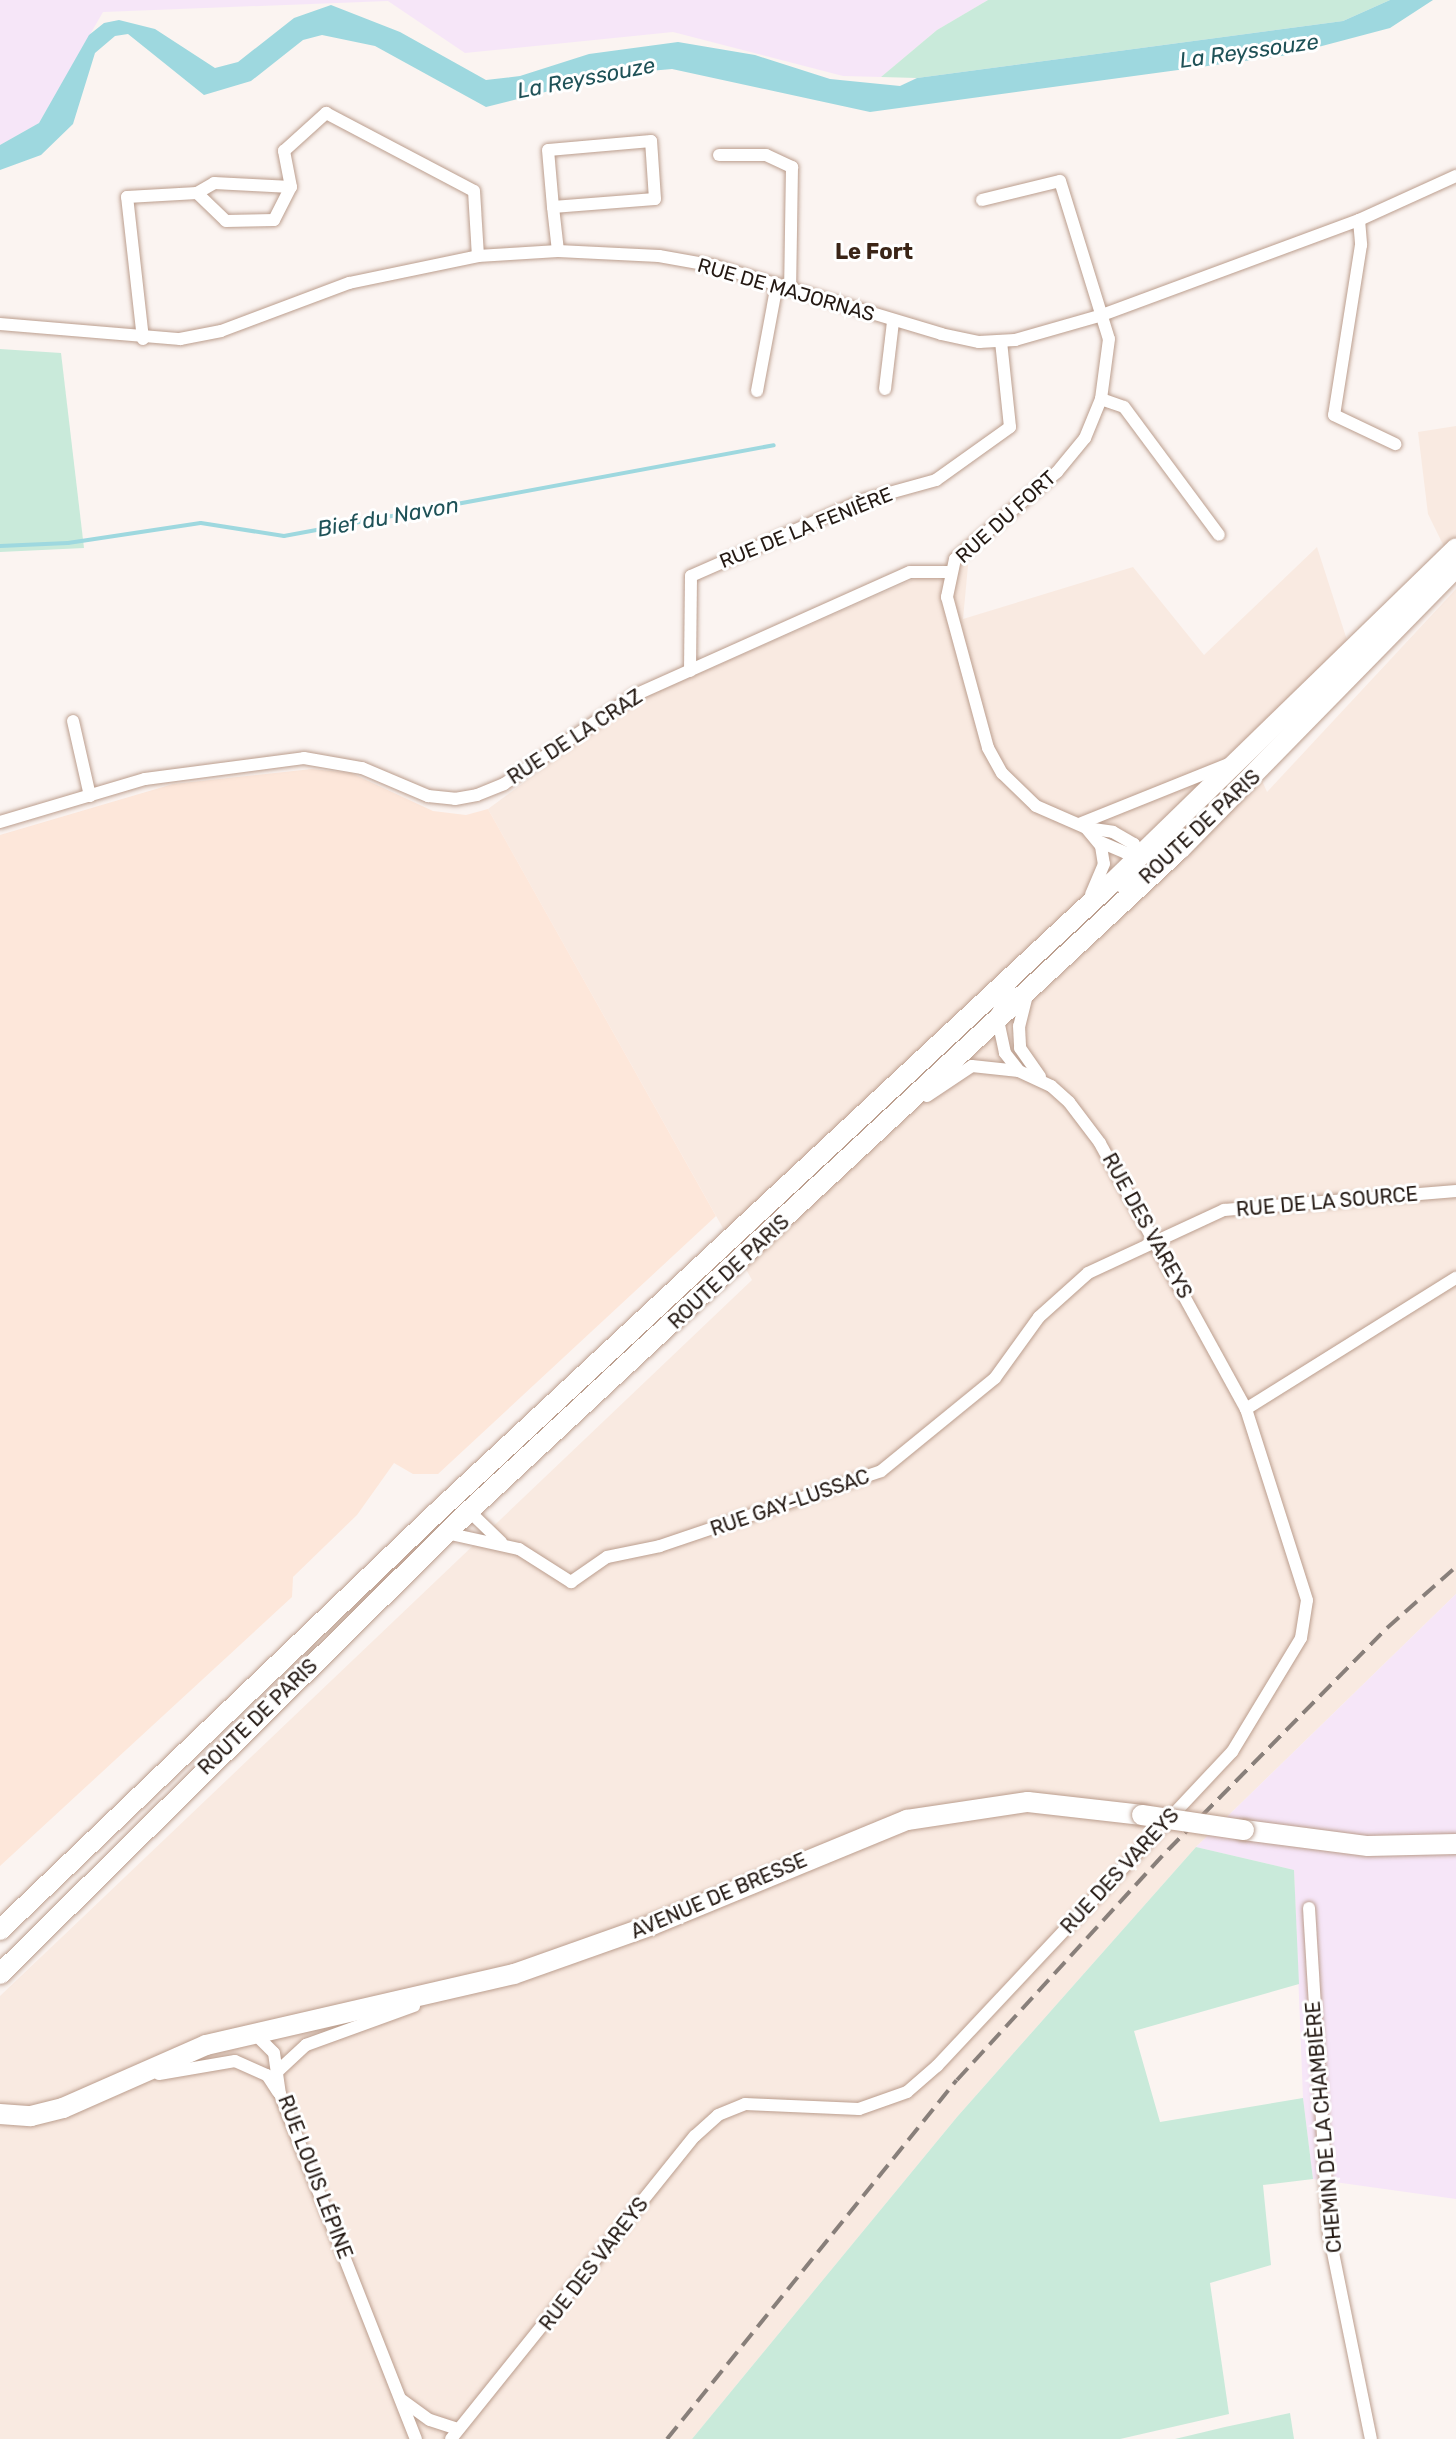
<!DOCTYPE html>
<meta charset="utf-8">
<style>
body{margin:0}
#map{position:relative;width:1456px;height:2439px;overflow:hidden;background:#fbf4f1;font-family:Rubik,sans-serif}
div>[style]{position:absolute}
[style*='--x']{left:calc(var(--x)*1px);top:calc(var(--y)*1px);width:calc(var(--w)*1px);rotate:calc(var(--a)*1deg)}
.built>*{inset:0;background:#f9eae1}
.industrial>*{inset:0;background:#f6e6f8}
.medical>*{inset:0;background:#fde7da}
.green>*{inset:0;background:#c9eada}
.water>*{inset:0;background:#9ed8df}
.stream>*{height:4px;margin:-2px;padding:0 2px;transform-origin:2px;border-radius:2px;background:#9ed8df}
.roads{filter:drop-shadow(0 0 2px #bb9e8e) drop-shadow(0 0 2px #bb9e8e)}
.street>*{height:12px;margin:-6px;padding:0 6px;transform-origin:6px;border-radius:6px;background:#fff}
.primary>*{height:20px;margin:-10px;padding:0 10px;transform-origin:10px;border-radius:10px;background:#fff}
.rail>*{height:4px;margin-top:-2px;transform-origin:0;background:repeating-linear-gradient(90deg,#887f7a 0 16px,transparent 0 24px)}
.bridges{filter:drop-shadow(0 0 2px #bb9e8e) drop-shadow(0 0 2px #bb9e8e)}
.primary-bridge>*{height:20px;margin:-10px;padding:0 10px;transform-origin:10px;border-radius:10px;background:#fff}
span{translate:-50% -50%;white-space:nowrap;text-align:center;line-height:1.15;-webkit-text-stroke:6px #fff;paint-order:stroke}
.street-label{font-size:20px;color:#241913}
.water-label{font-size:22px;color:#1f5258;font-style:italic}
.neighbourhood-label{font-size:22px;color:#3b2517;font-weight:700}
</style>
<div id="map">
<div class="built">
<div style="clip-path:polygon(1456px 426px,1456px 571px,1428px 514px,1418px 432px)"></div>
<div style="clip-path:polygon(1317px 547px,1347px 640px,1245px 742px,1267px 792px,1456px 589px,1456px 1594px,1196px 1847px,957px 2117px,692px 2439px,0 2439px,0 1996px,752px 1280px,488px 809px,632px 703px,969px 555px,963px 619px,1133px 567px,1204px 655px)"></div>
</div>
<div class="industrial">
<div style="clip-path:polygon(0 0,988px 0,937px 30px,881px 77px,843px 76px,673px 32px,465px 53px,388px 1px,103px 12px,39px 123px,0 145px)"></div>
<div style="clip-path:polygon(1456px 1594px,1456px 2199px,1313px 2179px,1303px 2098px,1294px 1870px,1196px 1847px)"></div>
</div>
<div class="medical">
<div style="clip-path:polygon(312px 769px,351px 773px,433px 811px,466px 815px,488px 809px,716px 1216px,438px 1474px,413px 1474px,394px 1463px,357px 1515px,293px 1577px,292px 1597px,0 1866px,0 835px,173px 784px)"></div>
</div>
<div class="green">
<div style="clip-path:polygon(988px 0,1390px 0,1343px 21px,917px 78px,881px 77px,937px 30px)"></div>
<div style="clip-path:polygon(0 349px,61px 353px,84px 548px,0 552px)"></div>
<div style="clip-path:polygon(1196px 1847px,1294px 1870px,1299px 1984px,1134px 2031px,1160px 2122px,1303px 2098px,1313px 2179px,1263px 2185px,1271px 2265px,1210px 2283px,1229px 2414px,1120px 2439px,692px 2439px,957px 2117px)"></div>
<div style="clip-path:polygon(1290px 2413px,1294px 2439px,1175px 2439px,1225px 2427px)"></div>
</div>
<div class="water">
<div style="clip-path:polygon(1390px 0,1433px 0,1390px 28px,1288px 55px,870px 112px,672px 69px,616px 74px,486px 107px,375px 46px,322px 35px,303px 40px,251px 81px,204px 95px,128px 34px,115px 36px,95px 53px,73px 124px,41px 155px,0 170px,0 145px,39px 123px,89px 35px,104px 23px,119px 20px,155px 29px,215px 68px,238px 62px,294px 18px,331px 5px,400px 32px,486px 80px,520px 76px,589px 54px,678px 42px,755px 55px,830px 79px,900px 86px,917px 78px,1343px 21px)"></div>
</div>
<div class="stream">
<div style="--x:0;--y:546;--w:68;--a:-2.5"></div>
<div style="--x:68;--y:543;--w:134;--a:-8.6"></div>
<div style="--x:201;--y:523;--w:84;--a:8.9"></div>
<div style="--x:284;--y:536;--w:498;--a:-10.5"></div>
</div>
<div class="roads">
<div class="street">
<div style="--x:719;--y:155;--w:47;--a:0"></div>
<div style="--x:766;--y:155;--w:29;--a:25"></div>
<div style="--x:792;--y:167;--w:121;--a:90.9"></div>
<div style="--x:197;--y:193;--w:20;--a:-30"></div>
<div style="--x:214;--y:183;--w:77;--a:3"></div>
<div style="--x:982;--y:200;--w:80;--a:-13.7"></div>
<div style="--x:1060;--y:181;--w:165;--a:72.8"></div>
<div style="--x:1109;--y:339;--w:61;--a:97.6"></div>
<div style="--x:1101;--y:399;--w:42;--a:112.3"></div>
<div style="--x:1085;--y:438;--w:44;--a:129.5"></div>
<div style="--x:1057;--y:472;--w:134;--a:139.5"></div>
<div style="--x:955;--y:559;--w:39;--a:102"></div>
<div style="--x:947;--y:597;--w:156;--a:74.8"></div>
<div style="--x:988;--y:748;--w:29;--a:61"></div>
<div style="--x:1002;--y:773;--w:47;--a:44.1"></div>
<div style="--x:1036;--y:806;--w:55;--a:23.7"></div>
<div style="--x:1086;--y:828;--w:23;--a:50"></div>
<div style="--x:1101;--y:846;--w:18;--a:81"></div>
<div style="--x:1104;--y:864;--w:33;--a:113"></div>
<div style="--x:553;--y:207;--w:102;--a:-4.5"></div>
<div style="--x:655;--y:199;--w:58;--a:-93.9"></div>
<div style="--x:651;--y:141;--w:103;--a:175"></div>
<div style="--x:548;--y:150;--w:57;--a:85"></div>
<div style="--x:553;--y:207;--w:44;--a:83.5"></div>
<div style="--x:1359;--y:220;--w:25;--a:85"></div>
<div style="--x:1361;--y:245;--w:172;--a:99"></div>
<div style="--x:1334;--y:415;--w:68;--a:25.4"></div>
<div style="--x:0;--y:324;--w:181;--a:4.8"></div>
<div style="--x:180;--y:339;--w:42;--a:-11"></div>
<div style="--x:221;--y:331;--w:137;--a:-20.6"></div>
<div style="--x:349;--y:283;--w:132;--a:-11.8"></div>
<div style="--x:478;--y:256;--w:80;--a:-3.6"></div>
<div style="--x:558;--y:251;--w:101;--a:2.8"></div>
<div style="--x:659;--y:256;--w:57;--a:10.1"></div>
<div style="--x:715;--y:266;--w:236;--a:16.7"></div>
<div style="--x:941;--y:334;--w:39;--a:12"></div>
<div style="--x:979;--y:342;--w:36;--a:-3"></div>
<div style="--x:1015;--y:340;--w:91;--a:-16"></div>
<div style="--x:1102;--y:315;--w:274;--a:-20.3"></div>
<div style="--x:1359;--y:220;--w:107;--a:-24.4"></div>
<div style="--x:143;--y:339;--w:143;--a:-96.4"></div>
<div style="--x:127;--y:197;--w:70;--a:-3.3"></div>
<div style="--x:197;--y:193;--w:40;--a:44"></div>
<div style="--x:226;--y:221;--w:48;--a:-1.2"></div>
<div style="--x:274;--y:220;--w:37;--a:-63"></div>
<div style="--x:291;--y:187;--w:37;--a:-101"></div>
<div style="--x:284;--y:151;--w:57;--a:-42.1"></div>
<div style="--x:326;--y:113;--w:167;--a:27.8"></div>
<div style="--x:474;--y:191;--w:65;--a:86.5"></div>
<div style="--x:885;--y:389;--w:67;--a:-83.2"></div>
<div style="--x:757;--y:391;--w:109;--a:-79.4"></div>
<div style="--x:1101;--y:399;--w:24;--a:19"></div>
<div style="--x:1124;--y:407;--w:159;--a:53.4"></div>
<div style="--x:690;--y:671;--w:95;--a:-89.4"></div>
<div style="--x:691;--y:576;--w:189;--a:-23.7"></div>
<div style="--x:864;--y:500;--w:75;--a:-15.5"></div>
<div style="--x:936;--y:480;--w:91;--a:-35.6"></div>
<div style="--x:1010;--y:427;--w:86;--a:-96"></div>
<div style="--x:73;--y:721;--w:77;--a:77.2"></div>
<div style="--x:0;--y:822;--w:151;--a:-16.5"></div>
<div style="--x:145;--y:779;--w:160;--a:-7.5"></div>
<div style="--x:304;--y:758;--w:59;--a:9.8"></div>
<div style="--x:362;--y:768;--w:72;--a:23"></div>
<div style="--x:428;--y:796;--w:27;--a:6"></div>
<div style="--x:455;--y:799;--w:22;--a:-10"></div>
<div style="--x:477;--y:795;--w:29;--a:-22"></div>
<div style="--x:504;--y:784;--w:158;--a:-34.2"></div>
<div style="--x:635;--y:695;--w:301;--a:-24.1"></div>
<div style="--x:910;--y:572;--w:40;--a:0"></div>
<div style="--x:1079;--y:824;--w:161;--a:-21.9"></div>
<div style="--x:1086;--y:828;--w:27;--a:8"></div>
<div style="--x:1113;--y:832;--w:24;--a:30"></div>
<div style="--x:1134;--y:844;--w:25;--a:78"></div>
<div style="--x:1139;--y:868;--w:26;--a:126"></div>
<div style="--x:1098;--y:841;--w:30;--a:23"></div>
<div style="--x:1126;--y:853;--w:50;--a:-3.4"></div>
<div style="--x:1027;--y:995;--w:32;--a:104"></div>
<div style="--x:1019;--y:1026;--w:22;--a:87"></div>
<div style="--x:1020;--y:1048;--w:35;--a:55"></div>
<div style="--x:927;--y:1096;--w:54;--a:-33.7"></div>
<div style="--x:972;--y:1066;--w:47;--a:6.1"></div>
<div style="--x:1246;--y:1409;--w:248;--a:-32"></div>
<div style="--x:469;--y:1511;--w:45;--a:44.1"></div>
<div style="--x:446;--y:1533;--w:75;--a:12.4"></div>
<div style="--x:519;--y:1549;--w:62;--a:32.4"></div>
<div style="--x:571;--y:1582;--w:44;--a:-34.8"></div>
<div style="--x:607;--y:1557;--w:54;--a:-11.7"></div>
<div style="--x:660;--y:1546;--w:233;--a:-18.7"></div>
<div style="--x:881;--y:1471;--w:147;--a:-39.2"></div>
<div style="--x:995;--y:1378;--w:75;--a:-54.2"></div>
<div style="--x:1039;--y:1317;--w:66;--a:-41.9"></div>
<div style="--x:1088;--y:1273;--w:150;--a:-24.9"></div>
<div style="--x:1224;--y:1210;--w:233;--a:-4.7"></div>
<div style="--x:1309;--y:1908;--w:326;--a:86.5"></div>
<div style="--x:1329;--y:2233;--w:210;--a:78.5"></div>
<div style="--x:254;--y:2033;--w:28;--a:45"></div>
<div style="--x:274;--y:2053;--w:41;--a:81.7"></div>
<div style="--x:280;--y:2094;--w:371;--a:68.5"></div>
<div style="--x:279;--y:2070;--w:37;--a:-43"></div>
<div style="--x:306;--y:2045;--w:115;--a:-19.9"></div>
<div style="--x:159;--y:2074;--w:77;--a:-9.7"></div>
<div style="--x:235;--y:2061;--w:35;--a:24"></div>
<div style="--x:267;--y:2075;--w:20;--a:57"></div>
<div style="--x:402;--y:2400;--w:34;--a:36"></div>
<div style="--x:430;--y:2420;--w:29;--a:18"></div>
<div style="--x:451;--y:2439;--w:389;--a:-51.2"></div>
<div style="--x:695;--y:2136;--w:31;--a:-42"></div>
<div style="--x:718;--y:2115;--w:29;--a:-22"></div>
<div style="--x:745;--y:2104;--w:114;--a:2.5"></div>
<div style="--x:859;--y:2109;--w:51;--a:-19.5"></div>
<div style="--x:907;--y:2092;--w:40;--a:-41"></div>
<div style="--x:937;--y:2066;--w:431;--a:-46.8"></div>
<div style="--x:1232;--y:1752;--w:133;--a:-58.8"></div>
<div style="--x:1301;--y:1638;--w:38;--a:-81"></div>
<div style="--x:1307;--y:1600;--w:201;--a:-107.7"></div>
<div style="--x:1246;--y:1409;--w:303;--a:-118.8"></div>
<div style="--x:1100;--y:1143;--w:51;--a:-127.1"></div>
<div style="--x:1069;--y:1102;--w:24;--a:-138"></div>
<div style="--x:1051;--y:1086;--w:35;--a:-155"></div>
<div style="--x:1019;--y:1071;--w:23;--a:-128"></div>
<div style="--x:1005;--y:1053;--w:40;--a:-102"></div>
<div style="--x:997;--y:1014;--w:29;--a:-65"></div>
</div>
<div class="primary">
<div style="--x:1244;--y:1830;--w:125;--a:7.4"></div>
<div style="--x:1368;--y:1846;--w:88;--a:-1.3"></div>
<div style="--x:0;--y:1930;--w:602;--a:-43.72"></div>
<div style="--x:435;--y:1514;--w:925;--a:-42.99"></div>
<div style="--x:1112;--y:883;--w:480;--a:-44.2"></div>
<div style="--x:0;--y:1974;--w:659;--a:-44.63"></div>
<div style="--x:469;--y:1511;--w:971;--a:-42.96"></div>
<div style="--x:1180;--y:849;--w:395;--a:-45.6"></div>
<div style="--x:0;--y:2114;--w:31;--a:4"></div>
<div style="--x:31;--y:2116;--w:33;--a:-14"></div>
<div style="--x:63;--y:2108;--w:156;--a:-23.8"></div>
<div style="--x:206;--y:2045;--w:316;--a:-13"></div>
<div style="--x:514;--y:1974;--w:146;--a:-19.5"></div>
<div style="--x:652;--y:1925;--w:276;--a:-22.4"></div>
<div style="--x:907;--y:1820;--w:122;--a:-8.5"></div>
<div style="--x:1028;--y:1802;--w:115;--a:6.5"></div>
</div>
</div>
<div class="rail">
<div style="--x:667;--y:2439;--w:461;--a:-51.1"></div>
<div style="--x:957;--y:2080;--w:312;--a:-47.5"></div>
<div style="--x:1168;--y:1850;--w:312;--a:-45.4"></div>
<div style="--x:1387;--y:1628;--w:92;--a:-41.5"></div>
</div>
<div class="bridges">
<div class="primary-bridge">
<div style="--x:1142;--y:1815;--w:103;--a:8.4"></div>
</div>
</div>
<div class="street-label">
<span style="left:786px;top:290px;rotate:16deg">RUE DE MAJORNAS</span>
<span style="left:1006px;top:517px;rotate:-42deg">RUE DU FORT</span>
<span style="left:806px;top:528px;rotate:-22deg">RUE DE LA FENIÈRE</span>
<span style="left:575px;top:737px;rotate:-33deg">RUE DE LA CRAZ</span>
<span style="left:1200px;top:827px;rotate:-43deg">ROUTE DE PARIS</span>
<span style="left:1327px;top:1202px;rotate:-5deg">RUE DE LA SOURCE</span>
<span style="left:1147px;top:1226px;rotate:61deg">RUE DES VAREYS</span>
<span style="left:729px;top:1272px;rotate:-43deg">ROUTE DE PARIS</span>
<span style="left:790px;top:1503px;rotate:-19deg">RUE GAY-LUSSAC</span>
<span style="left:258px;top:1717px;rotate:-44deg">ROUTE DE PARIS</span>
<span style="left:1120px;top:1871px;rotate:-47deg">RUE DES VAREYS</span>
<span style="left:719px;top:1896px;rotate:-23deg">AVENUE DE BRESSE</span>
<span style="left:1324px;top:2127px;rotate:-95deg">CHEMIN DE LA CHAMBIÈRE</span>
<span style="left:315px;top:2177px;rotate:69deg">RUE LOUIS LÉPINE</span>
<span style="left:594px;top:2264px;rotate:-52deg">RUE DES VAREYS</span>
</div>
<div class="water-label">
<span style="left:1249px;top:51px;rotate:-8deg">La Reyssouze</span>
<span style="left:586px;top:78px;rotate:-11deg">La Reyssouze</span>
<span style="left:388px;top:517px;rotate:-10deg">Bief du Navon</span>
</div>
<div class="neighbourhood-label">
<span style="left:874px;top:252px">Le Fort</span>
</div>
</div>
